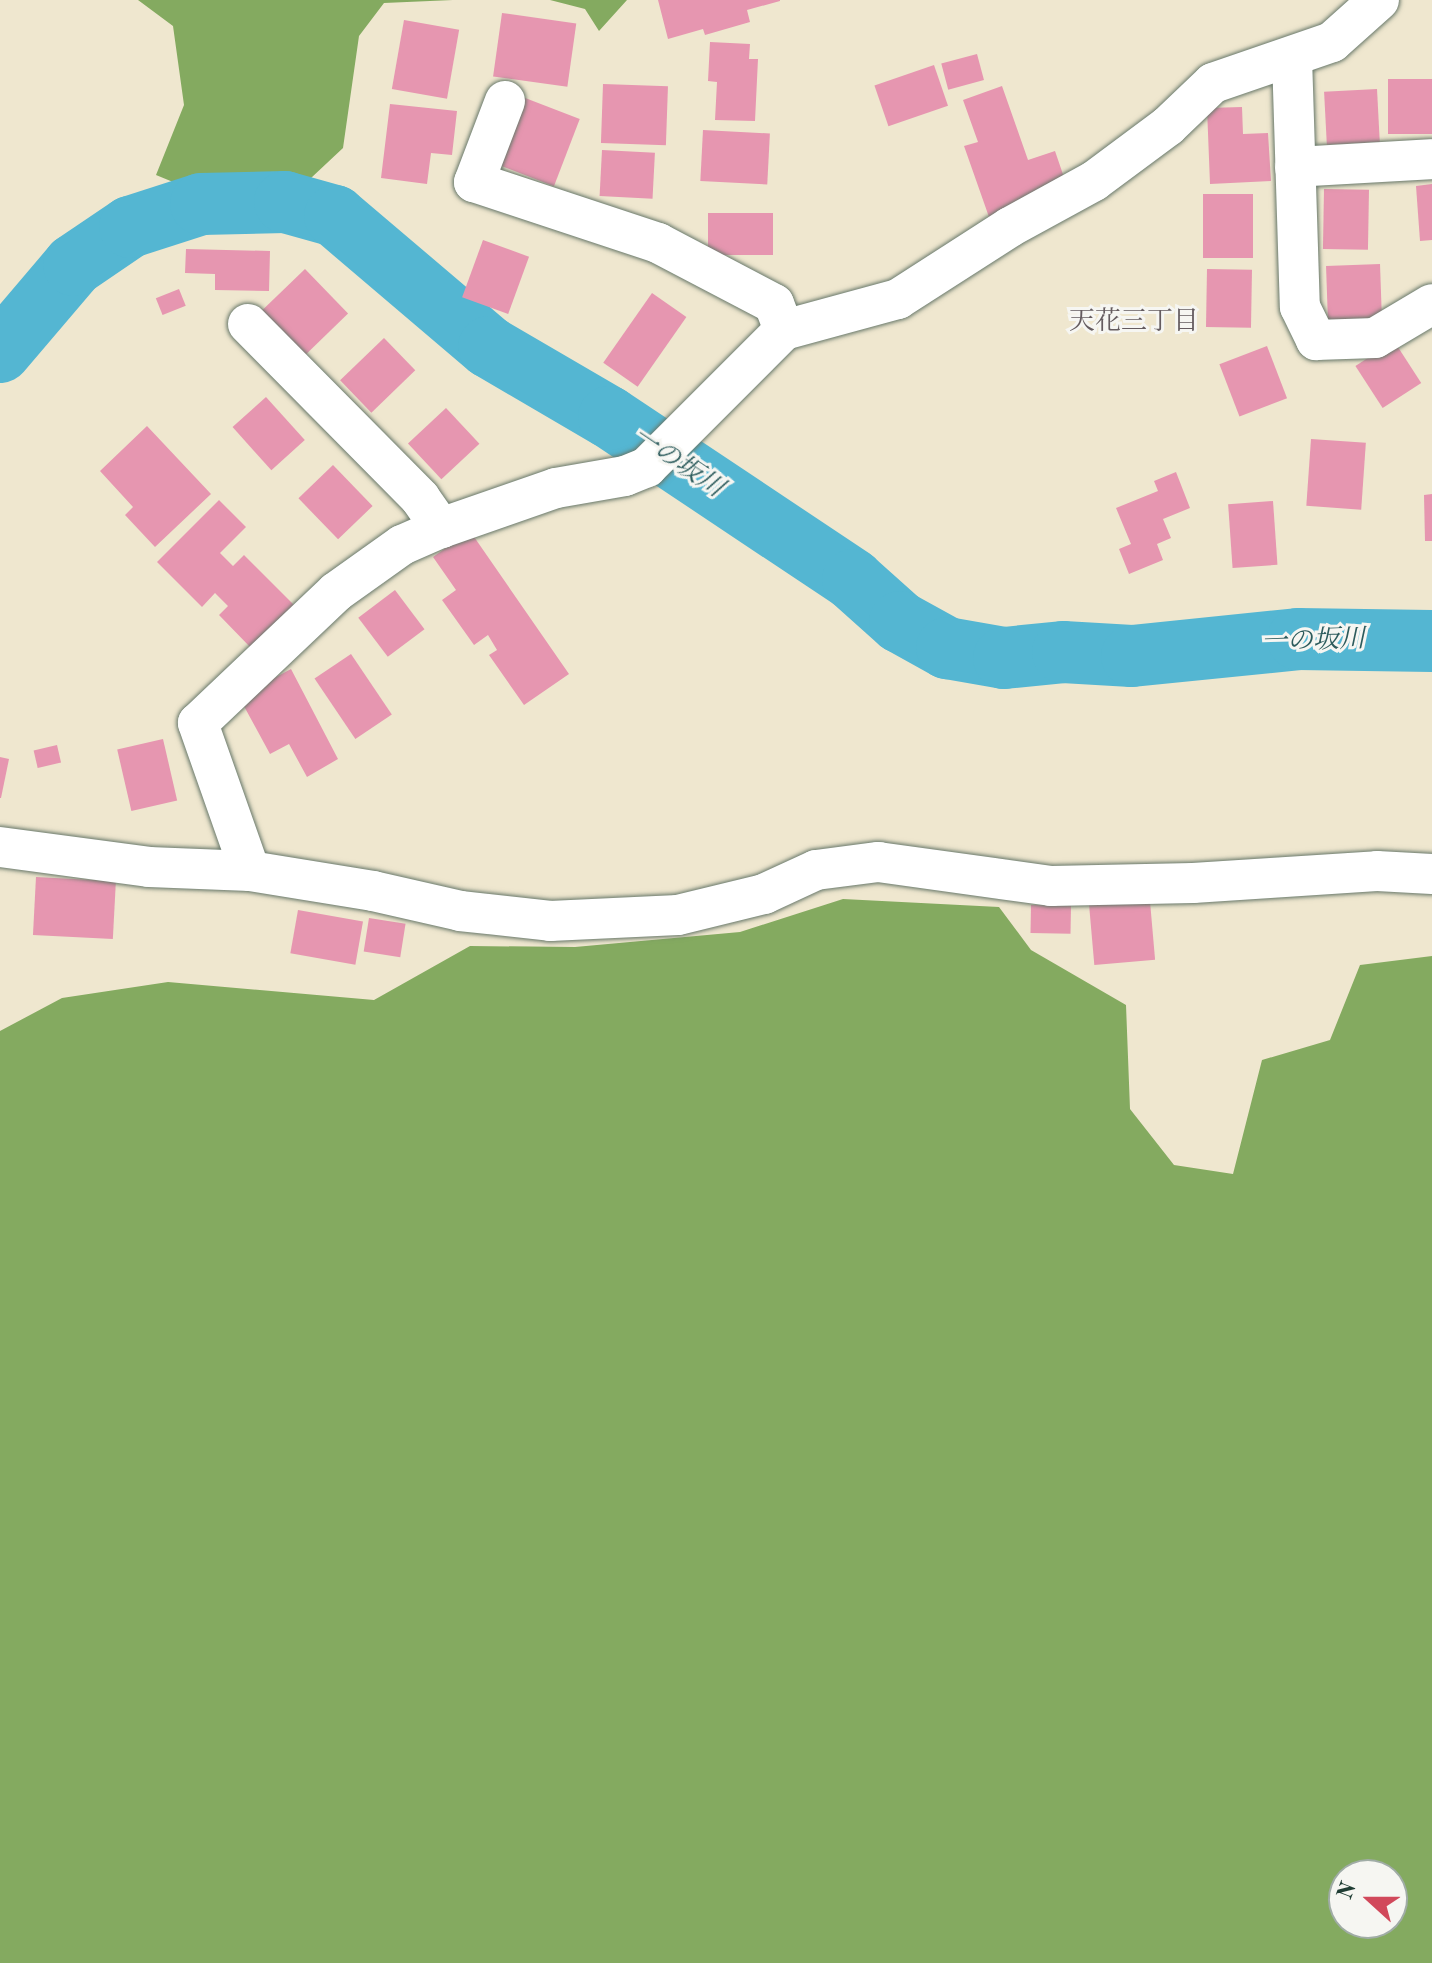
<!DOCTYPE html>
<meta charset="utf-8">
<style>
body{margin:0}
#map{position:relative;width:1432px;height:1963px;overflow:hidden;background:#efe7cf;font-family:"Old Standard TT","Noto Serif JP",serif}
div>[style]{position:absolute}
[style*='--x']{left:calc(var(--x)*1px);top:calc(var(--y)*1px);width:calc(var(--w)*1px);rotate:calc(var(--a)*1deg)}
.forest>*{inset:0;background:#84aa60}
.river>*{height:62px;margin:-31px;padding:0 31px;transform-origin:31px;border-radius:31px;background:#54b6d2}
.building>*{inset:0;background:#e696b0;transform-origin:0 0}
.roads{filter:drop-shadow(0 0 2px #68786a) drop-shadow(0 0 2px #68786a)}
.minor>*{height:40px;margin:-20px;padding:0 20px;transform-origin:20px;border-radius:20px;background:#fff}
span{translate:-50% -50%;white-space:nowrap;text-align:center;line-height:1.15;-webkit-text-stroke:6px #f6f6f2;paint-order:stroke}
.neighbourhood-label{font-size:26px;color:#655c5f}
.water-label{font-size:26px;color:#2c5b5c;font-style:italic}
.north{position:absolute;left:1328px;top:1859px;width:80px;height:80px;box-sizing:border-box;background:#f6f6f2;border:2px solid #a0aca6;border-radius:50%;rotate:291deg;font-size:22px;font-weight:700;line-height:32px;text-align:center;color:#1f3d34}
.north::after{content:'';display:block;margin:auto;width:28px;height:36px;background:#d1495b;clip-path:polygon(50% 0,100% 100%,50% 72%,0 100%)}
</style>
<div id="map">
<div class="forest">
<div style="clip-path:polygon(138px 0,453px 0,384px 3px,359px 36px,343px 148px,295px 193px,212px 198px,156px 175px,184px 105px,173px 26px)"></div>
<div style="clip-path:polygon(550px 0,627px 0,599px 31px,585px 9px)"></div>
<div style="clip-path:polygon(evenodd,843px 899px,999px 907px,1031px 950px,1126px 1005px,1130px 1109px,1174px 1165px,1233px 1174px,1262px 1060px,1330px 1040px,1360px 965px,1432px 956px,1432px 1963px,0 1963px,0 1031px,62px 998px,168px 982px,374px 1000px,470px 946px,575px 947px,740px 932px,843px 899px,1344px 1875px,1392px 1875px,1392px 1923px,1344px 1923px,1344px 1875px)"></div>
</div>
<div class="river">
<div style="--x:0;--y:352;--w:114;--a:-49.6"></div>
<div style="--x:74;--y:265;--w:68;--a:-34.2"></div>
<div style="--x:130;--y:227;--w:75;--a:-17.9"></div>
<div style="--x:201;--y:204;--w:84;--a:-1.4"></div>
<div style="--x:285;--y:202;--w:52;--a:15.6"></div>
<div style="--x:335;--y:216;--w:202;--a:40.4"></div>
<div style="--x:489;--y:347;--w:139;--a:30.3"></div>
<div style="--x:609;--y:417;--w:293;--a:33.7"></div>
<div style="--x:853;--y:580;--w:63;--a:41.8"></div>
<div style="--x:900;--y:622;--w:54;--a:29"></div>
<div style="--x:947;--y:648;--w:58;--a:10"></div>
<div style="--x:1004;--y:658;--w:59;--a:-5.8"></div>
<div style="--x:1063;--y:652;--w:69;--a:3.3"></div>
<div style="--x:1132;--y:656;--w:167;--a:-5.8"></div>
<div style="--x:1298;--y:639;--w:134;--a:0.9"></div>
</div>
<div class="building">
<div style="clip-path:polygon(658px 0,780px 0,780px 1px,747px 10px,750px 22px,705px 35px,703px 29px,668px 39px)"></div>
<div style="left:502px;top:13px;width:75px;height:64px;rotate:8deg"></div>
<div style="left:404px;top:20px;width:56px;height:70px;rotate:10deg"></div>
<div style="clip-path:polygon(710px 42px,750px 44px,749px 59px,758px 59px,755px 121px,715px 120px,717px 82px,708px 81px)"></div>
<div style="left:977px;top:54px;width:27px;height:37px;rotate:75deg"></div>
<div style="left:934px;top:65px;width:43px;height:63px;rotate:71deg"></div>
<div style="left:1432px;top:79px;width:55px;height:44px;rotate:90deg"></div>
<div style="left:603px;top:84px;width:65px;height:59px;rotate:2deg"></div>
<div style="clip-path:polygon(1002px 86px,1028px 160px,1055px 151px,1068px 189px,989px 217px,964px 146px,978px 142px,963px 100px)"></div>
<div style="left:1377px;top:89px;width:53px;height:53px;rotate:87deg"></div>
<div style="left:520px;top:96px;width:64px;height:72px;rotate:21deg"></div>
<div style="clip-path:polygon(390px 104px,457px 111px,452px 155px,431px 153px,427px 184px,381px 178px)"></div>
<div style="clip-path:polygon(1242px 107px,1243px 134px,1268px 133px,1271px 181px,1210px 184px,1207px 108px)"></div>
<div style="left:703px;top:130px;width:67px;height:51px;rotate:3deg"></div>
<div style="left:602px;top:150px;width:53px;height:46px;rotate:3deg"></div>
<div style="clip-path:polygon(1432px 184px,1432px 240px,1420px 241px,1416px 186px)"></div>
<div style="left:1324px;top:189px;width:45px;height:60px;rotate:1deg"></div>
<div style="left:1203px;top:194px;width:50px;height:64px"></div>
<div style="left:708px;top:213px;width:65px;height:42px"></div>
<div style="left:483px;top:240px;width:49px;height:61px;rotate:20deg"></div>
<div style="clip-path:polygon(186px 249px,270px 251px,269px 291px,215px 290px,215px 274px,185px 273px)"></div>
<div style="left:1380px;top:264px;width:56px;height:54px;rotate:88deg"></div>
<div style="left:305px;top:269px;width:62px;height:62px;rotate:46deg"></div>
<div style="left:1207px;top:269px;width:45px;height:58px;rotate:1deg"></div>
<div style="left:179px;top:289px;width:18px;height:25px;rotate:68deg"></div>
<div style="left:652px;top:293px;width:42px;height:85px;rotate:35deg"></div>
<div style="left:384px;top:338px;width:45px;height:61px;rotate:46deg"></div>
<div style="left:1394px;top:341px;width:50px;height:46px;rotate:57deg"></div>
<div style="left:1267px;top:346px;width:56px;height:51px;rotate:69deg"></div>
<div style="left:266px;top:397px;width:58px;height:45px;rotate:48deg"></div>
<div style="left:446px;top:408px;width:49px;height:52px;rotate:47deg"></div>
<div style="clip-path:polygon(147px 426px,211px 494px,155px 547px,125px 515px,133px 507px,100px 471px)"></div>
<div style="left:1311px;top:439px;width:55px;height:67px;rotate:4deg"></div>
<div style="left:333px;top:465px;width:57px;height:48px;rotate:46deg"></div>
<div style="clip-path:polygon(1176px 472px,1190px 508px,1163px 519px,1171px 538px,1157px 544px,1163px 560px,1129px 574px,1119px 549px,1131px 544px,1116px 508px,1158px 491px,1154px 481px)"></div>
<div style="clip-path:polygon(1432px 494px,1432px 541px,1425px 541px,1424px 495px)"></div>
<div style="clip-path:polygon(219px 500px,246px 527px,220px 553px,233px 566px,244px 555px,295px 606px,252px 649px,219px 615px,228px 606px,215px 593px,202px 607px,157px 562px)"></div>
<div style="left:1273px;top:501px;width:64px;height:45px;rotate:86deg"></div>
<div style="clip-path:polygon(470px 531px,569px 674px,524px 705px,489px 655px,497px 650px,488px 635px,474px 645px,442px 600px,456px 590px,433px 557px)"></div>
<div style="left:395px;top:590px;width:49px;height:46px;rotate:53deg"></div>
<div style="left:351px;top:654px;width:73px;height:44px;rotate:56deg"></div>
<div style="clip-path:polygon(291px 669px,338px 759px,307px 777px,289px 744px,270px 754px,239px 697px)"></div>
<div style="left:163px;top:739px;width:63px;height:47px;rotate:77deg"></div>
<div style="left:57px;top:745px;width:18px;height:24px;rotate:77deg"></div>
<div style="clip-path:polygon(0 757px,9px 759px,1px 798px,0 798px)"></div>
<div style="left:36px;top:877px;width:80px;height:58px;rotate:3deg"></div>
<div style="left:1149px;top:890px;width:70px;height:61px;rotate:85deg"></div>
<div style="left:1031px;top:905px;width:40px;height:28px;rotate:1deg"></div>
<div style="left:298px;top:910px;width:66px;height:44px;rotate:10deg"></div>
<div style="left:369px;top:918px;width:37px;height:34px;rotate:9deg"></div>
</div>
<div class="roads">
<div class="minor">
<div style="--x:1292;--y:57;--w:250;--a:88.2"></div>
<div style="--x:1300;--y:307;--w:37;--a:64"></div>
<div style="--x:1316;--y:340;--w:59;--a:-1.9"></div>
<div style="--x:1375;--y:338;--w:66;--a:-30.8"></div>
<div style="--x:505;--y:101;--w:87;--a:110.9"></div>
<div style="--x:474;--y:182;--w:194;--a:18.3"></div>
<div style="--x:658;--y:243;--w:131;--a:27.7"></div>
<div style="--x:774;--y:304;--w:28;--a:69"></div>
<div style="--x:1295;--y:167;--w:137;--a:-3.3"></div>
<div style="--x:248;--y:324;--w:245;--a:45.3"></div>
<div style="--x:420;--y:498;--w:37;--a:55"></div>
<div style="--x:0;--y:847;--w:150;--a:7.6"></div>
<div style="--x:149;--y:867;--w:101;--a:2.3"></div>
<div style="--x:250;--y:871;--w:125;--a:9.2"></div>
<div style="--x:373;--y:891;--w:89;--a:12.9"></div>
<div style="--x:460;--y:911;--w:91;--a:6.3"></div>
<div style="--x:550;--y:921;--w:128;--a:-2.7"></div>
<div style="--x:678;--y:915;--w:89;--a:-13.7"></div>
<div style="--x:764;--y:894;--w:57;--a:-24.8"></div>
<div style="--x:816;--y:870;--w:63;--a:-7.4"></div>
<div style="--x:878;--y:862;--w:175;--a:7.9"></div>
<div style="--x:1051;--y:886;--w:142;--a:-1.2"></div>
<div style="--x:1193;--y:883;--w:184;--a:-3.7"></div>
<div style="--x:1377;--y:871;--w:55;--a:3.1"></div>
<div style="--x:250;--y:871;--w:157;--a:-109.4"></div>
<div style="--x:198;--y:723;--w:190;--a:-43.5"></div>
<div style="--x:336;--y:592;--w:81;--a:-35.5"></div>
<div style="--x:402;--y:545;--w:43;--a:-23.6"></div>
<div style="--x:441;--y:528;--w:122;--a:-19.2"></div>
<div style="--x:556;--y:488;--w:70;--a:-9.9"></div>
<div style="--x:625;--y:476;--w:24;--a:-22"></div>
<div style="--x:647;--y:467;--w:194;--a:-45"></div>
<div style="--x:784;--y:330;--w:118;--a:-15.2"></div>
<div style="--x:898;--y:299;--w:133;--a:-32.7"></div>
<div style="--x:1010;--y:227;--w:96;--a:-28.7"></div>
<div style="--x:1094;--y:181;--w:92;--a:-36.6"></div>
<div style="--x:1168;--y:126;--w:62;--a:-43.7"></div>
<div style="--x:1213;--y:83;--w:126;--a:-19"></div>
<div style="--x:1332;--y:42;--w:63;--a:-41.8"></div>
</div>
</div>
<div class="neighbourhood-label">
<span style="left:1134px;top:323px">天花三丁目</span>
</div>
<div class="water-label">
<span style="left:677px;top:463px;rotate:34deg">一の坂川</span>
<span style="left:1313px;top:642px;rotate:-2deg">一の坂川</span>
</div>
<div class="north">N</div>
</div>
